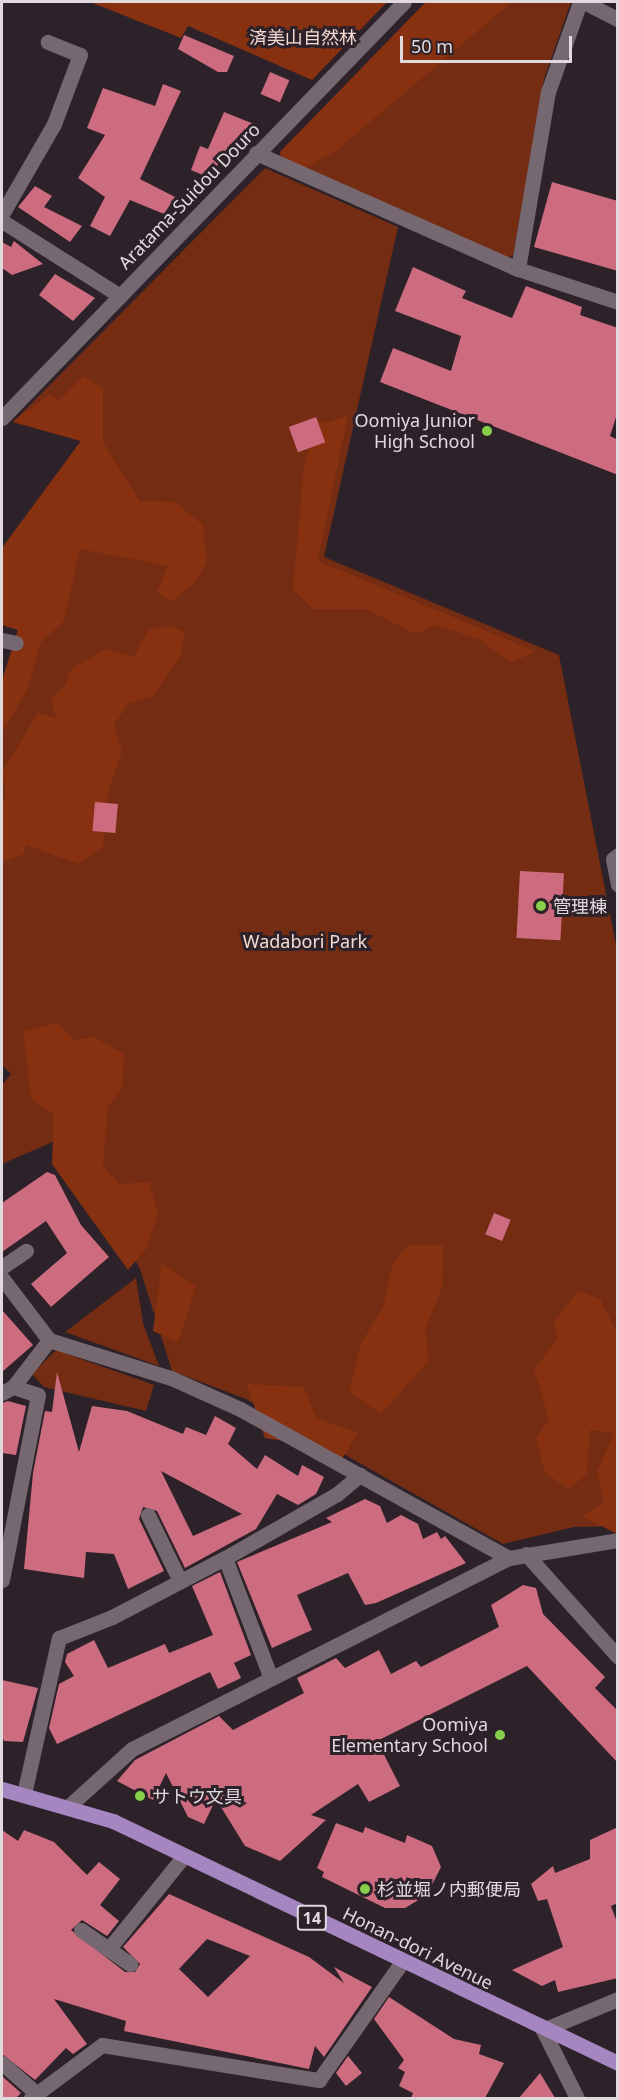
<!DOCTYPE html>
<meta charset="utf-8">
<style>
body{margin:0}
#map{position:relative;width:619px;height:2100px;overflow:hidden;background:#2d2229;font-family:"Noto Sans","Noto Sans JP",sans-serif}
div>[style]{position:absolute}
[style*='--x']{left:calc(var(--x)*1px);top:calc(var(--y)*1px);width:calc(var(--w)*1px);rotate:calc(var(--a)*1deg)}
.green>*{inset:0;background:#742c12}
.forest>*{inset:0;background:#873110}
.building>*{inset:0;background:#cd6b7f;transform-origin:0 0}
.minor>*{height:15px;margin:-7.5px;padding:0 7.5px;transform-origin:7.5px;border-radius:7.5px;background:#756871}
.secondary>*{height:15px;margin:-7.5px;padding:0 7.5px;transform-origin:7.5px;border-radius:7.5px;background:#756871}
.primary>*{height:15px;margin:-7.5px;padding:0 7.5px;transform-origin:7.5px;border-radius:7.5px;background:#a686c1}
.dots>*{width:16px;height:16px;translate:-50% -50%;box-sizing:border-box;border:3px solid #2d2229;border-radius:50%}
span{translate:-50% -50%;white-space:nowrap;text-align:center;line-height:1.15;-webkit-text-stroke:6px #2d2229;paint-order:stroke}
.shield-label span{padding:2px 4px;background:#2d2229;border:2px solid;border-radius:4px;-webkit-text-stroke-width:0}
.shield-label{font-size:16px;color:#e0d9de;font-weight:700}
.park-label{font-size:18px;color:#f4dad2}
.street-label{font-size:18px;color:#e0d9de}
.poi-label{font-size:18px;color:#e0d9de}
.right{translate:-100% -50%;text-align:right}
.left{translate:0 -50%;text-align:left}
.frame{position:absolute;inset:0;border:3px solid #e0d9de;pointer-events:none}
.scale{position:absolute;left:400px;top:36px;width:172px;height:27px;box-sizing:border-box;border:3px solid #e0d9de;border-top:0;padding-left:8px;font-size:18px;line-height:21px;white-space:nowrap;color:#e0d9de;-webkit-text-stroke:4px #2d2229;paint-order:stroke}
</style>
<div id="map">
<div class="green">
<div style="clip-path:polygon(426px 2px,571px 2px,544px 79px,513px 256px,506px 258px,281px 157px,280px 152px)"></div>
<div style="clip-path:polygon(265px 168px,398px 227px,324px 557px,559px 655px,617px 950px,617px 1526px,574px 1527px,503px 1544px,246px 1399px,172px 1371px,140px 1269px,71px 1134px,2px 1164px,2px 1085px,11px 1074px,2px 1065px,2px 679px,18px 630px,2px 625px,2px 548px,81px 441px,13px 422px)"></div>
<div style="clip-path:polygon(136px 1278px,143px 1323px,159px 1366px,65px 1332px)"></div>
<div style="clip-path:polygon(56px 1350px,154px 1385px,146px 1411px,44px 1387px,32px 1374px)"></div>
</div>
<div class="forest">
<div style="clip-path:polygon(90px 2px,387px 2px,312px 80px,188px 26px,181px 38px)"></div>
<div style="clip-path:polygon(426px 2px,512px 2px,337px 150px,306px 168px,281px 157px,280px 152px)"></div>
<div style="clip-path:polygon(83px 376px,103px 388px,103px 442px,140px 501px,175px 502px,203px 525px,207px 562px,194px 583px,171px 602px,157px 592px,168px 566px,80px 549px,64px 621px,41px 642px,27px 690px,2px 733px,2px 683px,18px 630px,2px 625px,2px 548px,81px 441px,13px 422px,50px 394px,59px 401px)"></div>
<div style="clip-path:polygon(348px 415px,318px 561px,535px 651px,511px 663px,479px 639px,436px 625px,416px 634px,366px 609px,313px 609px,293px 589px,304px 465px,317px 420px,328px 423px)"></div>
<div style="clip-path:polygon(170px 626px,185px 632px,180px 657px,153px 696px,128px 704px,114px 725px,122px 752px,108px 792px,103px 847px,79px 864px,26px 845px,24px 854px,2px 862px,2px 798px,6px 798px,2px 772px,38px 713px,56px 718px,51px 699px,65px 686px,71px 669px,106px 649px,134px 657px,148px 630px)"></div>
<div style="clip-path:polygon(57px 1023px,74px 1040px,94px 1037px,124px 1054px,122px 1089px,108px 1106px,103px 1166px,119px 1184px,149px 1182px,158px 1213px,147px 1248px,128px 1270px,52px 1164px,54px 1114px,31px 1099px,23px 1031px)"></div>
<div style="clip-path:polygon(408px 1245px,443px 1245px,442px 1287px,425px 1330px,429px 1360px,381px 1414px,349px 1392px,361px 1343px,383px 1308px,392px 1265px)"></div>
<div style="clip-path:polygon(162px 1264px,196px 1286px,178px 1342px,153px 1331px)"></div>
<div style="clip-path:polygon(578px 1291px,600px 1299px,617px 1332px,617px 1534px,582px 1516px,604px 1502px,597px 1472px,614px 1433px,590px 1430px,587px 1474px,569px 1489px,545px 1473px,536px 1439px,549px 1419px,534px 1370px,557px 1339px,554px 1322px)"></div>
<div style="clip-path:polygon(247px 1384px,304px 1387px,316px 1418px,358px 1433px,335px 1470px,291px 1442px,265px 1438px)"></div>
</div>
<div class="building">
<div style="clip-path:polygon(184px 35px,234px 56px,227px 72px,218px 72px,178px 49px)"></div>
<div style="left:270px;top:72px;width:21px;height:24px;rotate:23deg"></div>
<div style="clip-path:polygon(163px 84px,181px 91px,140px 179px,175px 197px,164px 214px,130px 200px,110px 236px,90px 226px,105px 197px,78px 178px,105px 135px,87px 128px,103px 88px,155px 106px)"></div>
<div style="clip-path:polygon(224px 112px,254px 124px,246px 147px,230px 144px,210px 178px,191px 170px,200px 146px,208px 149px)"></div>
<div style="clip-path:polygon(552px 182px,618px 201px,618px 271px,534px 247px)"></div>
<div style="clip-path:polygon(35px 186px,52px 196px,44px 207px,82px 226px,70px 242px,18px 207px)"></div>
<div style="clip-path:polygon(14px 241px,43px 264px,12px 275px,2px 268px,2px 242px,11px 247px)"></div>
<div style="clip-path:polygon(413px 267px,466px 291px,462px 298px,512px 318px,526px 286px,582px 307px,580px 315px,618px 328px,618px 411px,610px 436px,618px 440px,618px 475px,380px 382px,393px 348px,451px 371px,461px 336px,395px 311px)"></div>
<div style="clip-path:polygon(55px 274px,95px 298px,73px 321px,39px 295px)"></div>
<div style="left:316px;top:417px;width:27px;height:29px;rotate:70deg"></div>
<div style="left:95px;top:802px;width:23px;height:29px;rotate:5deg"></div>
<div style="left:520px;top:871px;width:44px;height:67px;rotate:3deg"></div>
<div style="clip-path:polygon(47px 1172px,55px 1175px,81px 1225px,109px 1257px,51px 1307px,31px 1284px,67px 1253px,46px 1221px,2px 1252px,2px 1203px)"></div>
<div style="left:494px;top:1213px;width:18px;height:23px;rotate:22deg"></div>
<div style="clip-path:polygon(2px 1310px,33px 1345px,2px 1372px)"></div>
<div style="clip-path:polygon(evenodd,57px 1372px,79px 1452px,92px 1406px,127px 1411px,183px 1434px,186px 1427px,206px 1435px,215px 1416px,236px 1428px,228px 1444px,257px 1469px,265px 1455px,298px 1476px,302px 1465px,324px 1477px,316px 1494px,298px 1505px,277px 1494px,256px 1529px,185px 1568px,157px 1511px,143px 1507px,139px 1519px,164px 1571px,128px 1589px,114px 1554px,86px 1552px,84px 1578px,24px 1569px,33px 1473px,45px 1411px,52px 1412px,57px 1372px,161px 1471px,242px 1514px,193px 1536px,161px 1471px)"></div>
<div style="clip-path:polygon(8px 1401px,26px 1406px,16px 1455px,2px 1453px,2px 1403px)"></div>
<div style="clip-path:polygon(365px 1499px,380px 1506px,387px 1523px,401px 1515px,418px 1524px,423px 1539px,437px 1532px,441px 1539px,445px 1536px,466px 1563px,376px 1603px,365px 1605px,348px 1573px,297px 1595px,312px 1630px,272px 1648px,237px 1562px,332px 1522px,326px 1518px)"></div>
<div style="clip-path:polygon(220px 1572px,251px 1655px,234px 1663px,241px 1678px,218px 1689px,210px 1672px,57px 1744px,49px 1728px,59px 1684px,74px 1676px,65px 1662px,67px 1654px,94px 1640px,108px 1668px,165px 1644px,169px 1653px,213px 1635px,192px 1586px)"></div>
<div style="clip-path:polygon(523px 1585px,536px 1588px,543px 1614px,605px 1677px,595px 1688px,618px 1711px,618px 1763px,527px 1666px,377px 1741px,400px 1786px,369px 1802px,358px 1784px,311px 1815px,326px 1820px,280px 1861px,245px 1846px,216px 1799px,204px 1824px,188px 1817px,166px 1773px,153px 1800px,117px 1781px,135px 1760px,219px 1716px,233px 1730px,304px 1693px,297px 1678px,336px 1658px,345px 1668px,379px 1650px,391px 1674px,416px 1661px,421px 1667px,499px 1627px,491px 1605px)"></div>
<div style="clip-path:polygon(2px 1680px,38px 1688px,23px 1742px,4px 1741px,2px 1735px)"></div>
<div style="clip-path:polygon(336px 1823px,363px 1833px,365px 1827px,405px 1843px,407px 1835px,432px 1846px,441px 1867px,427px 1895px,405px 1908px,385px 1908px,322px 1877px,324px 1872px,317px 1868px)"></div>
<div style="clip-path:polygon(618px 1827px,618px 1903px,611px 1906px,618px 1925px,618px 1978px,558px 1992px,555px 1980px,542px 1986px,512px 1970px,563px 1947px,547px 1899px,538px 1901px,531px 1884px,553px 1866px,555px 1873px,590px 1859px,590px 1840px)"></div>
<div style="clip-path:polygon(evenodd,2px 1830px,18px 1841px,24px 1830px,54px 1842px,87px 1875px,99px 1862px,120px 1879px,100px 1905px,119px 1921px,107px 1936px,82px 1920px,71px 1930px,125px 1972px,135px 1972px,140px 1964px,123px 1947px,169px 1894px,309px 1957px,344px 1983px,334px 1967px,372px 1987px,324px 2057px,315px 2046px,309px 2069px,124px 2031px,126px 2021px,54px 1999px,87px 2044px,73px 2054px,66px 2048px,35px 2080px,2px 2054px,2px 1830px,207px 1939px,250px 1956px,208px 1997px,179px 1969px,207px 1939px)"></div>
<div style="clip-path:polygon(389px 1997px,454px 2039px,481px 2045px,479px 2054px,504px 2063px,485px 2098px,411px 2098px,413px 2093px,399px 2086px,405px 2072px,398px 2068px,404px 2060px,374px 2019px)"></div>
<div style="clip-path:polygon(348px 2056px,362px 2073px,346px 2086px,336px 2073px)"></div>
<div style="clip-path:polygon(540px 2073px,555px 2098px,519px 2098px)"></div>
<div style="clip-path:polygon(2px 2076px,21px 2093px,16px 2098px,2px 2098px)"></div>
</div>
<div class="minor">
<div style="--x:584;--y:2;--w:38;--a:27"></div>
<div style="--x:256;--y:153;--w:287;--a:23.9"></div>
<div style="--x:518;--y:269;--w:105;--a:18.3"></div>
<div style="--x:2;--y:214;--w:104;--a:-60"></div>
<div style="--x:54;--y:124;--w:74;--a:-69.4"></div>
<div style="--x:80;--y:55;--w:35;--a:-158"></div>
<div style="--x:2;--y:221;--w:140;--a:32.4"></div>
<div style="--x:518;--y:269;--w:180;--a:-80.4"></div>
<div style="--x:548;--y:92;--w:96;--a:-70.4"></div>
<div style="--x:2;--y:640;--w:14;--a:12"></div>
<div style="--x:618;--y:855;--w:6;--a:141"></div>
<div style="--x:613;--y:859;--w:26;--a:79"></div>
<div style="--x:2;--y:1267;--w:29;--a:-34"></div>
<div style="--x:2;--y:1278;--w:78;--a:52.8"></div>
<div style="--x:49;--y:1340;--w:128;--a:17.3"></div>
<div style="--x:171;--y:1378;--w:76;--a:24.2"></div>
<div style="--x:240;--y:1409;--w:308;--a:29"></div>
<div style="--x:2;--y:1393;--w:13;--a:-29"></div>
<div style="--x:13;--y:1387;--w:59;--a:-52.5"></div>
<div style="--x:148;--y:1515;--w:73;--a:64.1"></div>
<div style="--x:526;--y:1554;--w:138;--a:48.2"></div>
<div style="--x:225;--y:1558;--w:126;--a:69.1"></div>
<div style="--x:2;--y:1580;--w:188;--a:-79"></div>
<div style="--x:38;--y:1395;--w:26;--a:-162"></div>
<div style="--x:24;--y:1794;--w:160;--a:-77.4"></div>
<div style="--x:59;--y:1638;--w:57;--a:-21.6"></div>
<div style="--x:112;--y:1617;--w:127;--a:-27.6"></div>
<div style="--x:225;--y:1558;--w:129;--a:-29.7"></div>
<div style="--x:337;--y:1494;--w:30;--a:-40"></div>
<div style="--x:70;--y:1805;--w:84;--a:-42.1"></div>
<div style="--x:132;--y:1749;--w:423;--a:-26.9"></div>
<div style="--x:509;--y:1558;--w:110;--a:-9.4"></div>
<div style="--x:81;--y:1930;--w:60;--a:34.8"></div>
<div style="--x:111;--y:1946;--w:116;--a:-51"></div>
<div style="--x:2;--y:2063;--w:47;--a:41.5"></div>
<div style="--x:31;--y:2098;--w:89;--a:-36.7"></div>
<div style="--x:102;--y:2045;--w:220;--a:9.2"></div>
<div style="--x:319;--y:2080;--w:144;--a:-54.9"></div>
<div style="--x:577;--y:2098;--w:76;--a:-116.6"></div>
<div style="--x:543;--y:2030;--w:81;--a:-22.5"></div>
</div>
<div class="secondary">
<div style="--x:2;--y:418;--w:578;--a:-45.98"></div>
</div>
<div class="primary">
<div style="--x:2;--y:1789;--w:116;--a:16.1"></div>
<div style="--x:113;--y:1821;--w:560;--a:25.6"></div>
</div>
<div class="dots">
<div style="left:487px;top:431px;background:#87cf4b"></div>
<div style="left:541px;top:906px;background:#87cf4b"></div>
<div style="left:500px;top:1735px;background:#87cf4b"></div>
<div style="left:140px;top:1796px;background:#87cf4b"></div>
<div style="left:365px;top:1889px;background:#87cf4b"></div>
</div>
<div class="shield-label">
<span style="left:312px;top:1918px">14</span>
</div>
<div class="park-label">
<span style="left:303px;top:37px">済美山自然林</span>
<span style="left:305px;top:941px">Wadabori Park</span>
</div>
<div class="street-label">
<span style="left:189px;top:196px;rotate:-46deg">Aratama-Suidou Douro</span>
<span style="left:418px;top:1948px;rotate:26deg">Honan-dori Avenue</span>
</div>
<div class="poi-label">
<span class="right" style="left:475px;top:431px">Oomiya Junior<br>High School</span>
<span class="left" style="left:553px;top:906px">管理棟</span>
<span class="right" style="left:488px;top:1735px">Oomiya<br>Elementary School</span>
<span class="left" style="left:152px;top:1796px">サトウ文具</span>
<span class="left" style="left:377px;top:1889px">杉並堀ノ内郵便局</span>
</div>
<div class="frame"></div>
<div class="scale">50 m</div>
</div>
